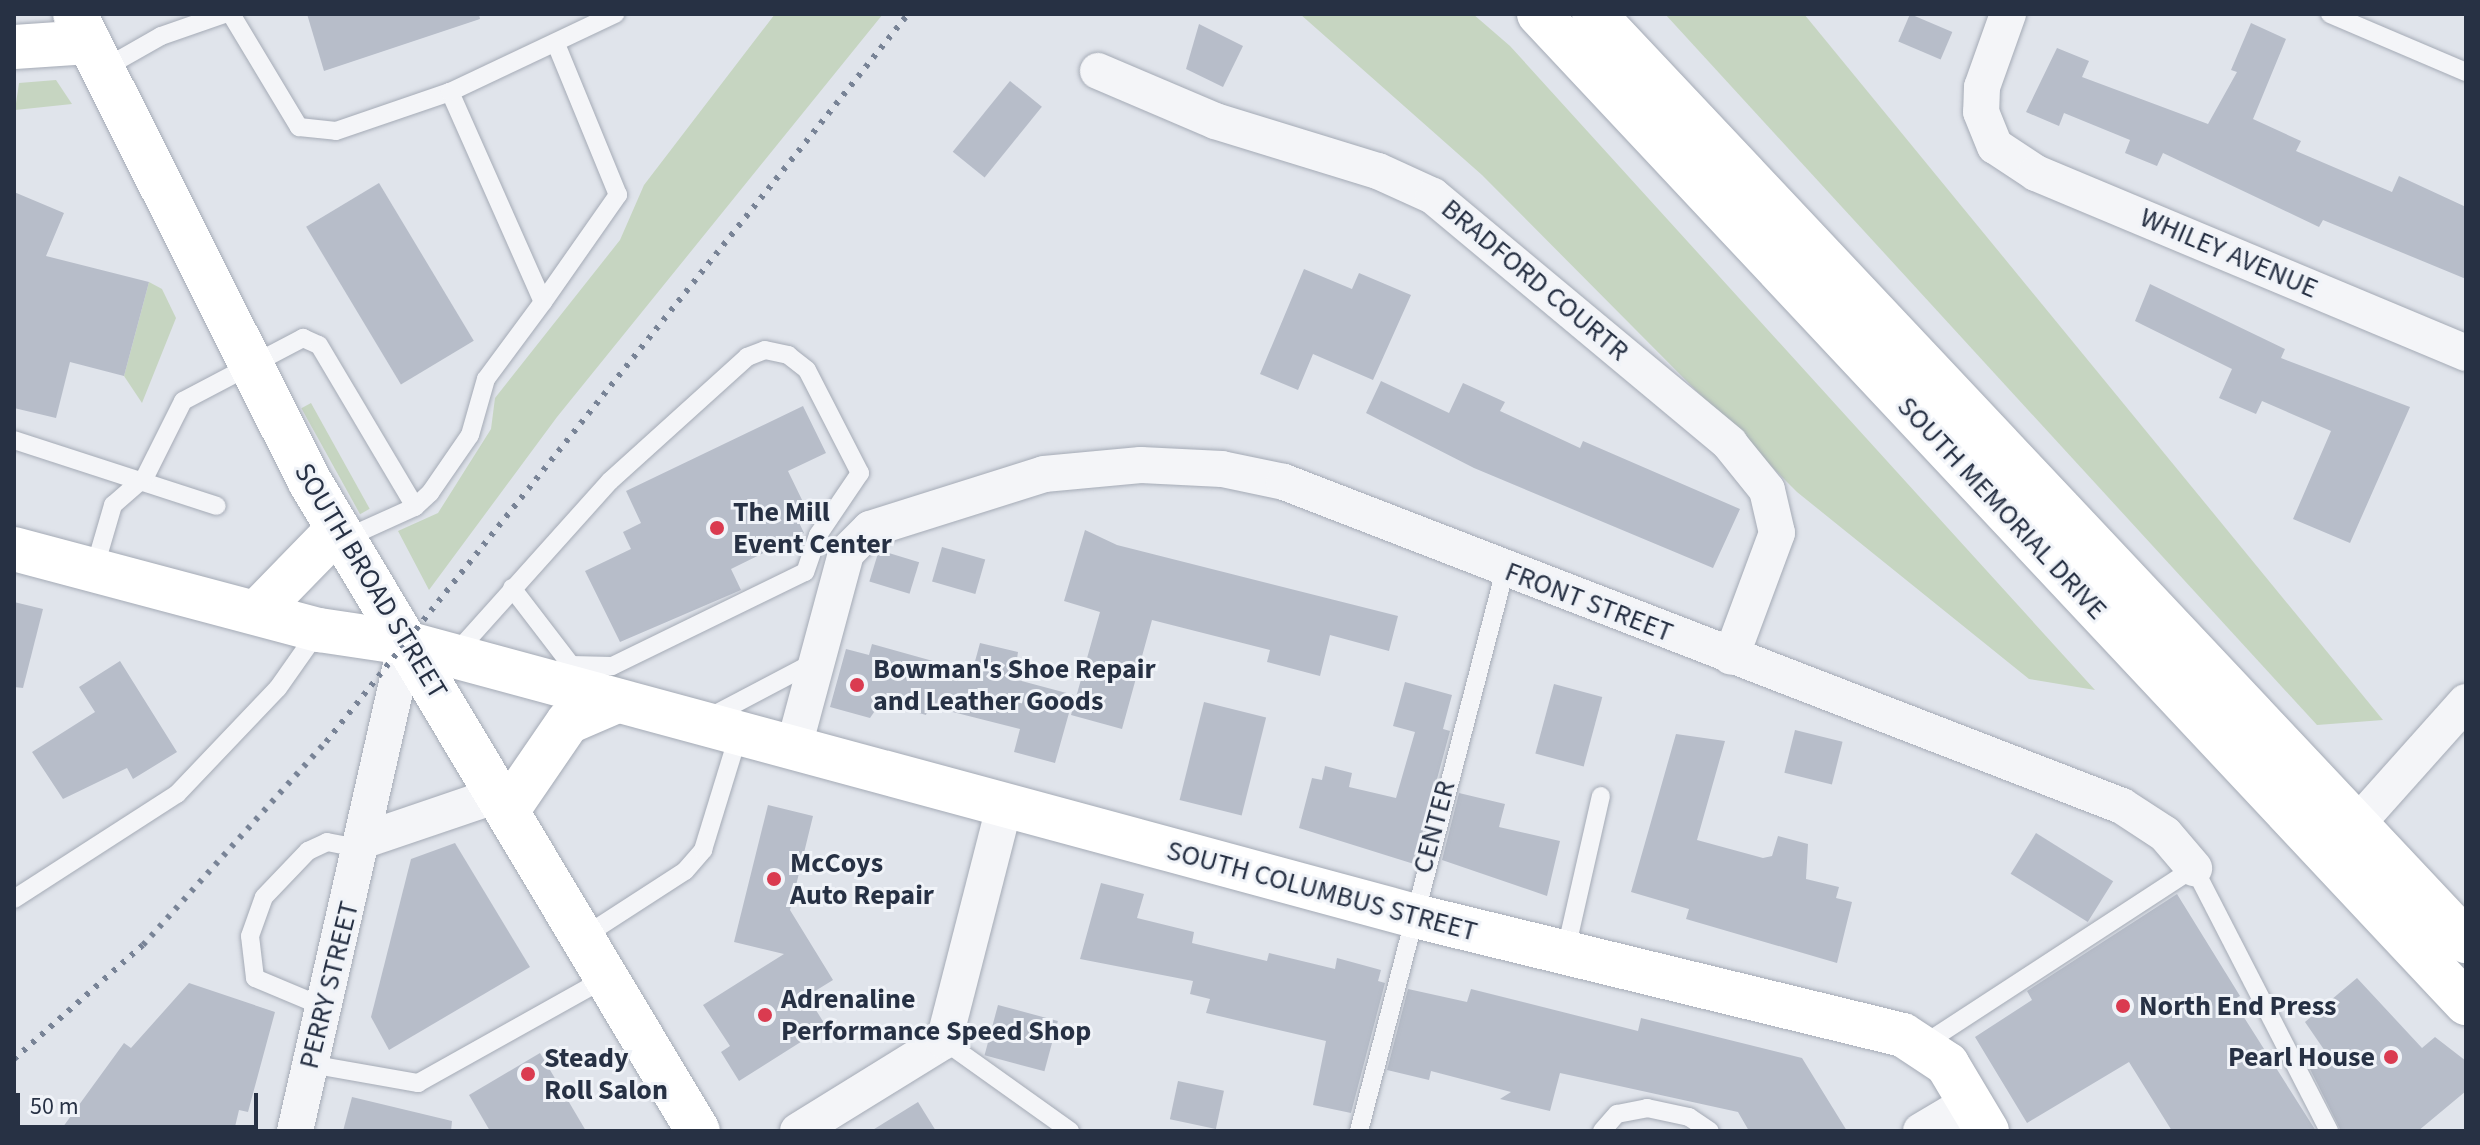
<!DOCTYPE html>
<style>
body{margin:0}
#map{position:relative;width:2480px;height:1145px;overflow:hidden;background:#e0e4eb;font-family:"Source Sans 3",sans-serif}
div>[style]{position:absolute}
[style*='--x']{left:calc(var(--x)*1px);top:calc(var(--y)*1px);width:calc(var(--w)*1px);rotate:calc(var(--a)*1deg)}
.green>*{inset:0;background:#c6d5c1;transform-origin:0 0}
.building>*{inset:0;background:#b7bdc9;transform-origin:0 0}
.roads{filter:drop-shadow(0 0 2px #a5abb6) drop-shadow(0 0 2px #a5abb6)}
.lane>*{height:18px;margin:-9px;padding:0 9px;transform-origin:9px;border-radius:9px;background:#f4f5f8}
.street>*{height:36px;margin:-18px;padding:0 18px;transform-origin:18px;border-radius:18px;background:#f4f5f8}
.secondary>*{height:44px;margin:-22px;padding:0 22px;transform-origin:22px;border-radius:22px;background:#fff}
.highway>*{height:44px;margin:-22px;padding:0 22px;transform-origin:22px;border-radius:22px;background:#fff}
.rail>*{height:6px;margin-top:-3px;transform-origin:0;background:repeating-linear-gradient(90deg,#788396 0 4px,transparent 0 12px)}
.dots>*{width:22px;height:22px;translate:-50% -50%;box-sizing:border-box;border:4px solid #f0f3f8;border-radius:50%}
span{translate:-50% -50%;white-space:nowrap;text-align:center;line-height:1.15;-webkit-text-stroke:6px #f0f3f8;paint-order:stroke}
.street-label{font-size:28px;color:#273144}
.poi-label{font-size:28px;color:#273144;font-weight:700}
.left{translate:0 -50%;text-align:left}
.right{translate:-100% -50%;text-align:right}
.frame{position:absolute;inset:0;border:16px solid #273144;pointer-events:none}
.scale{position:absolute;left:16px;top:1093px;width:242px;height:36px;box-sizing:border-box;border:4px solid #273144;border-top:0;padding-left:10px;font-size:24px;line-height:28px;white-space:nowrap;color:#273144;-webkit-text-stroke:6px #f0f3f8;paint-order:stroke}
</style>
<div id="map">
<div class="green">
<div style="clip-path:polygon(775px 14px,883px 14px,557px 417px,429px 590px,398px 531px,438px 513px,491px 429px,495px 398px,620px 240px,644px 185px)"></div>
<div style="clip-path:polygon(1300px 14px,1473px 14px,1510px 46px,2095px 690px,2029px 679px,1797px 492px,1482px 175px)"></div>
<div style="clip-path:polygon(1665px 14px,1804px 14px,2383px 720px,2317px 725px)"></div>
<div style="clip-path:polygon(56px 80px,72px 104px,15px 110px,19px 83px)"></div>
<div style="clip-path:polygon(149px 282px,162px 289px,176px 318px,142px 403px,124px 376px)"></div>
<div style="left:311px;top:403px;width:121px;height:11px;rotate:61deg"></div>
</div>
<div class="building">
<div style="clip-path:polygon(307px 14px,479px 14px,480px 19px,324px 71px)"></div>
<div style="left:1910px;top:14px;width:46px;height:30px;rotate:23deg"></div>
<div style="clip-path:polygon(2251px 23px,2286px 39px,2253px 119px,2301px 141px,2296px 151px,2392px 192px,2399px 176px,2466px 207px,2466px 279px,2323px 220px,2319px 227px,2163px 153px,2157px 166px,2125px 153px,2130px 140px,2064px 113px,2059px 126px,2026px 112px,2057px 48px,2089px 61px,2082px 77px,2208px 124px,2237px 72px,2231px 70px)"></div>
<div style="clip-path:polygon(1199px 24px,1243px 46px,1223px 87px,1186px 69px)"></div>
<div style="left:1010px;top:81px;width:41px;height:91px;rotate:39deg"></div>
<div style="left:379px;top:183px;width:184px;height:85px;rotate:59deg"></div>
<div style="clip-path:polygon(14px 192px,64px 213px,46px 256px,149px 282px,124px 376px,70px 362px,56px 418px,14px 408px)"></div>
<div style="clip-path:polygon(1304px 269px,1352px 289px,1359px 273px,1411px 295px,1373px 380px,1313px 354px,1298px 390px,1260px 374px)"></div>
<div style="clip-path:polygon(2150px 284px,2285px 349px,2281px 358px,2410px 407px,2350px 543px,2293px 519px,2331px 431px,2262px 401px,2256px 414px,2219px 398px,2232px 369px,2135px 321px)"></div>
<div style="clip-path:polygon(1381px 381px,1449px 413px,1463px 383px,1505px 402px,1500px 411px,1580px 448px,1583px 441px,1740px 509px,1713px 568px,1474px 468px,1366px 413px)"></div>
<div style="clip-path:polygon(803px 406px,826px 453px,788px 471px,804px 504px,793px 510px,804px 533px,731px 569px,741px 590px,620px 642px,585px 571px,631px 549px,623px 532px,641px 523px,626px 491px)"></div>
<div style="clip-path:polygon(1085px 530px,1117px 545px,1398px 616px,1389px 651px,1330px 635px,1320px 676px,1267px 662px,1270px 650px,1152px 620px,1122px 729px,1071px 715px,1100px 612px,1064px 601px)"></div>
<div style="left:942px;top:547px;width:45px;height:36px;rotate:16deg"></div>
<div style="left:879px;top:550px;width:42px;height:33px;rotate:17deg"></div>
<div style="clip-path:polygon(14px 602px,43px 609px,23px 688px,14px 687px)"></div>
<div style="clip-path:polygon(980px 643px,1018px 652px,1014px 679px,1074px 695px,1055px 763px,1014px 752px,1020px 729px,929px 706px,926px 715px,881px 702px,870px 718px,830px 707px,846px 649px,869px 655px,872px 644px,965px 670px,966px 662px,974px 665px)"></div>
<div style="clip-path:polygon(120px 661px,177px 752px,133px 779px,127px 768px,63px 799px,32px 752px,95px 712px,79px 687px)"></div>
<div style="clip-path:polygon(1405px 682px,1452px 695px,1443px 729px,1450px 731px,1414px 864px,1299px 828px,1312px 778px,1322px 780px,1325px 766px,1352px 773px,1349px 787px,1396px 798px,1415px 732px,1393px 726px)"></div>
<div style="left:1554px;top:684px;width:50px;height:72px;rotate:15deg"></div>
<div style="left:1204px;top:702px;width:64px;height:101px;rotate:14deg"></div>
<div style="left:1795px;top:730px;width:49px;height:44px;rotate:14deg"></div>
<div style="clip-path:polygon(1676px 734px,1725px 741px,1697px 840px,1763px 858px,1772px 856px,1778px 836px,1808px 844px,1806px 879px,1839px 887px,1836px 898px,1852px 902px,1837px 963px,1686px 919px,1689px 909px,1631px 892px)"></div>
<div style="clip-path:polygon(1459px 793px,1505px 804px,1499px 827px,1560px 841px,1547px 896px,1442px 860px)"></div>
<div style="clip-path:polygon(768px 805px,813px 816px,790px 910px,833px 980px,807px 996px,826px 1026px,739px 1081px,721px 1052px,730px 1046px,703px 1005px,784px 954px,734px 942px)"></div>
<div style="left:2036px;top:833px;width:91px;height:48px;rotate:32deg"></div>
<div style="clip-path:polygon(455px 843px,530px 967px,389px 1050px,371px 1017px,411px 859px)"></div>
<div style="clip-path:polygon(1101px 883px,1144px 894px,1137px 918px,1194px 932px,1192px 943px,1267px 961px,1269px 953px,1335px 969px,1337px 958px,1381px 970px,1378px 981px,1385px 983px,1351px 1113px,1313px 1105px,1326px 1041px,1206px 1013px,1210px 999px,1190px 994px,1193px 981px,1080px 959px)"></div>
<div style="clip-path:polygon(2177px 894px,2240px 996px,2233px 1000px,2316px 1131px,2172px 1131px,2129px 1062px,2027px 1123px,1975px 1037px,2032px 1000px,2027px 991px)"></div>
<div style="clip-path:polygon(2357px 978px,2422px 1048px,2435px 1037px,2466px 1061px,2466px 1091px,2418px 1131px,2341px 1131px,2308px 1065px,2327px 1054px,2305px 1022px)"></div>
<div style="clip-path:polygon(189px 983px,275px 1012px,248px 1112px,239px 1110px,234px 1131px,60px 1131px,124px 1043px,131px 1048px)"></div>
<div style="clip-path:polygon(1408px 989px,1467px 1002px,1471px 989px,1638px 1031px,1641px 1018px,1802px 1058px,1847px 1131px,1749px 1131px,1738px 1112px,1560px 1073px,1550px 1111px,1500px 1099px,1511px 1092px,1431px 1071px,1429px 1080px,1387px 1070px)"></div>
<div style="left:998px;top:1005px;width:62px;height:52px;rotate:15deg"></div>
<div style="clip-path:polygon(540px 1053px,586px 1131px,490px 1131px,469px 1095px)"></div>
<div style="left:1178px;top:1081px;width:47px;height:39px;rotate:12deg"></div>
<div style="clip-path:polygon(352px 1097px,452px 1121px,451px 1131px,343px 1131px)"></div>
<div style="clip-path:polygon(918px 1102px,936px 1131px,871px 1131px)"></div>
</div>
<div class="roads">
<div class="lane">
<div style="--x:231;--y:14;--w:132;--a:59"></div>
<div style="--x:299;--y:127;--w:37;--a:6"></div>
<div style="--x:336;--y:131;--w:120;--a:-18.9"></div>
<div style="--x:2330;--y:14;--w:148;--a:23.1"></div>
<div style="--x:103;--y:69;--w:67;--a:-29.6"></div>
<div style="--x:161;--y:36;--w:67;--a:-19.2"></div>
<div style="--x:543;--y:302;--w:131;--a:-55"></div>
<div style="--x:618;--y:195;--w:161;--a:-112.3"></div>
<div style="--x:14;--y:440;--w:213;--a:18"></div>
<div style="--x:344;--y:539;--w:78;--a:-24.3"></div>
<div style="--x:415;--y:507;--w:21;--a:-43"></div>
<div style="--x:430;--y:493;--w:70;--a:-55.4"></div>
<div style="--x:470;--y:435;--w:58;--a:-74.1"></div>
<div style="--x:486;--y:379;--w:96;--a:-53.5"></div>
<div style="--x:543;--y:302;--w:230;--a:-113.9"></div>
<div style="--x:450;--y:92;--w:183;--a:-25.3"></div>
<div style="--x:94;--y:570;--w:68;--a:-73.7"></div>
<div style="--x:113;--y:505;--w:43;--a:-41.2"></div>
<div style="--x:145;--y:477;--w:85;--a:-63.4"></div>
<div style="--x:183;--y:401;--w:136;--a:-27.7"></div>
<div style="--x:303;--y:338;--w:17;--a:24"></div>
<div style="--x:319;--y:345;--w:188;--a:59.3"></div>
<div style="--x:512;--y:588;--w:97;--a:52.5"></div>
<div style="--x:571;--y:665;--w:12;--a:104"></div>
<div style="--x:453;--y:656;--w:235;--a:-48.1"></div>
<div style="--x:610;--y:481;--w:185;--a:-42.1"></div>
<div style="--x:747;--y:357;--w:19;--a:-21"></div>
<div style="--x:765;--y:350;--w:24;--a:12"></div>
<div style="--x:788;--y:355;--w:24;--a:38"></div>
<div style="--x:807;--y:370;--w:116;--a:62.8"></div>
<div style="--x:860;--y:473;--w:75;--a:124.1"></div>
<div style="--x:818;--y:535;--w:39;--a:109"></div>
<div style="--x:805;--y:572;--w:215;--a:154"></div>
<div style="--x:612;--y:666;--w:41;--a:-178.6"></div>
<div style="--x:708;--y:718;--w:122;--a:-27.8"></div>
<div style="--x:14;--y:899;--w:194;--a:-32.8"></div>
<div style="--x:177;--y:794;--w:146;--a:-46.4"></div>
<div style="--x:278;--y:688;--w:70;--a:-54.9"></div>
<div style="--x:583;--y:937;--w:121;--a:-32.9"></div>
<div style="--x:685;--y:871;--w:28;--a:-49"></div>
<div style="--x:703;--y:850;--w:119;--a:-72.9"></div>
<div style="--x:1565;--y:954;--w:162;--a:-77.2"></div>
<div style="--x:324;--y:1007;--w:75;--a:-157.2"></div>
<div style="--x:255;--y:978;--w:42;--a:-96.8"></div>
<div style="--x:250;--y:936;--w:41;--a:-70.3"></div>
<div style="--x:264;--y:897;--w:64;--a:-46.3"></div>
<div style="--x:308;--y:851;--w:21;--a:-25"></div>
<div style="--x:327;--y:842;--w:36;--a:11"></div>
<div style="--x:944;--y:1041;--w:155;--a:35.5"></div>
<div style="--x:1924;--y:1044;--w:322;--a:-33.1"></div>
<div style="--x:2194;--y:868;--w:296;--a:62.8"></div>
<div style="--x:310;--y:1064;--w:110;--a:10"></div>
<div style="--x:418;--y:1083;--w:215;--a:-29.2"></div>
<div style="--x:1359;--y:1131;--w:580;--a:-75.41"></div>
<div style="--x:1602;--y:1131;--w:23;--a:-49"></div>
<div style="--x:1617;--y:1114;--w:31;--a:-11"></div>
<div style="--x:1647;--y:1108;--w:43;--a:12.1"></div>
<div style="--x:1689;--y:1117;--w:25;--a:34"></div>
</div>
<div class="street">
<div style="--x:2008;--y:14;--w:77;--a:109.6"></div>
<div style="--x:1982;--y:87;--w:25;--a:92"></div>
<div style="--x:1981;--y:112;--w:37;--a:68"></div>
<div style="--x:1995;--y:146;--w:49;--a:33.4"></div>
<div style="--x:2036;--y:173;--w:466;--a:22.7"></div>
<div style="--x:1098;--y:71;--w:127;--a:23.1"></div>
<div style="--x:1215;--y:121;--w:170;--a:17.1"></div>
<div style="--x:1378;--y:171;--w:60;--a:24.4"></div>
<div style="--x:1433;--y:196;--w:386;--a:39.8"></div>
<div style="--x:1729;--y:443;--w:60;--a:51"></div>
<div style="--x:1767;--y:490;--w:44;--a:76.9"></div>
<div style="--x:1777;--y:533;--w:132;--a:110.4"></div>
<div style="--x:793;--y:750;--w:204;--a:-74.9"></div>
<div style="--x:846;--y:553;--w:34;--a:-45"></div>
<div style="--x:870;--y:529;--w:182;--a:-17.5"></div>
<div style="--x:1044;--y:474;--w:97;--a:-5.3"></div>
<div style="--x:1141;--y:465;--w:81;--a:2.8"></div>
<div style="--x:1222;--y:469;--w:63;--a:11.8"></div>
<div style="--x:1284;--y:482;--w:898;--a:21.14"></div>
<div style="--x:2122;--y:806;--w:51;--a:33.1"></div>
<div style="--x:2165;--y:834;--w:45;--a:49.5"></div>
<div style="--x:2356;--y:825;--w:165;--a:-48.2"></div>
<div style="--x:365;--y:840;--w:139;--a:-18.8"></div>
<div style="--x:295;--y:1131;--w:500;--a:-77.19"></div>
<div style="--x:798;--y:1131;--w:172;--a:-31.7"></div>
<div style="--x:944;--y:1041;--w:242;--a:-75.6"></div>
<div style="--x:1921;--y:1131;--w:57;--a:-30.6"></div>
</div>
<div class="secondary">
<div style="--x:75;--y:14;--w:524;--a:63.34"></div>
<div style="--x:310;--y:482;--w:756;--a:59.13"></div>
<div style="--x:14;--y:47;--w:75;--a:-3.8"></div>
<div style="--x:14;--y:549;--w:316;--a:14.9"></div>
<div style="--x:319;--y:630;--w:88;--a:8.5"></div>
<div style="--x:406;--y:643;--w:1041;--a:15.14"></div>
<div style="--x:1411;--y:915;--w:506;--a:13.71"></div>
<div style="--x:1903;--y:1035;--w:53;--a:33.4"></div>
<div style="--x:1947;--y:1064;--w:78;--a:59.2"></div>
<div style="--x:257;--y:612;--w:116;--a:-45.7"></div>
<div style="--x:507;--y:811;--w:108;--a:-55.6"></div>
<div style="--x:568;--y:722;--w:53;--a:-23.2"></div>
</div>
<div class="highway">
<div style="--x:1539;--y:14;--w:1356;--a:46.85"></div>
<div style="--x:1594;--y:14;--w:1273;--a:46.75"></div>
</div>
</div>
<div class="rail">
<div style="--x:14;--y:1059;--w:172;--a:-41.5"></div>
<div style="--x:143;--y:945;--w:273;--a:-48"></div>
<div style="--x:326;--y:742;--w:932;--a:-51.36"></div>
</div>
<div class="dots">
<div style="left:717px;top:528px;background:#da3b50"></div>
<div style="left:857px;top:685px;background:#da3b50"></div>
<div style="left:774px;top:879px;background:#da3b50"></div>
<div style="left:2123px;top:1006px;background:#da3b50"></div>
<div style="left:765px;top:1015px;background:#da3b50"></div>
<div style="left:2391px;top:1057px;background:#da3b50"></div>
<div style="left:528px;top:1074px;background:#da3b50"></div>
</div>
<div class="street-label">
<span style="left:2229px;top:253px;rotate:23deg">WHILEY AVENUE</span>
<span style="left:1535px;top:280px;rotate:40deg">BRADFORD COURTR</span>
<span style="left:2002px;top:508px;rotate:47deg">SOUTH MEMORIAL DRIVE</span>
<span style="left:371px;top:581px;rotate:59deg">SOUTH BROAD STREET</span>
<span style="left:1589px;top:602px;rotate:21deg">FRONT STREET</span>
<span style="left:1434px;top:827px;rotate:-75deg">CENTER</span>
<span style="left:1322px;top:891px;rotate:15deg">SOUTH COLUMBUS STREET</span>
<span style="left:329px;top:985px;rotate:-76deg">PERRY STREET</span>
</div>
<div class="poi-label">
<span class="left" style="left:733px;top:528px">The Mill<br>Event Center</span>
<span class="left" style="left:873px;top:685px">Bowman's Shoe Repair<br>and Leather Goods</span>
<span class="left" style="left:790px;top:879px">McCoys<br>Auto Repair</span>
<span class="left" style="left:781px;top:1015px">Adrenaline<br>Performance Speed Shop</span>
<span class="left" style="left:2139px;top:1006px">North End Press</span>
<span class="right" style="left:2375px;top:1057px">Pearl House</span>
<span class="left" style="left:544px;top:1074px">Steady<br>Roll Salon</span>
</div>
<div class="frame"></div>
<div class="scale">50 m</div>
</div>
